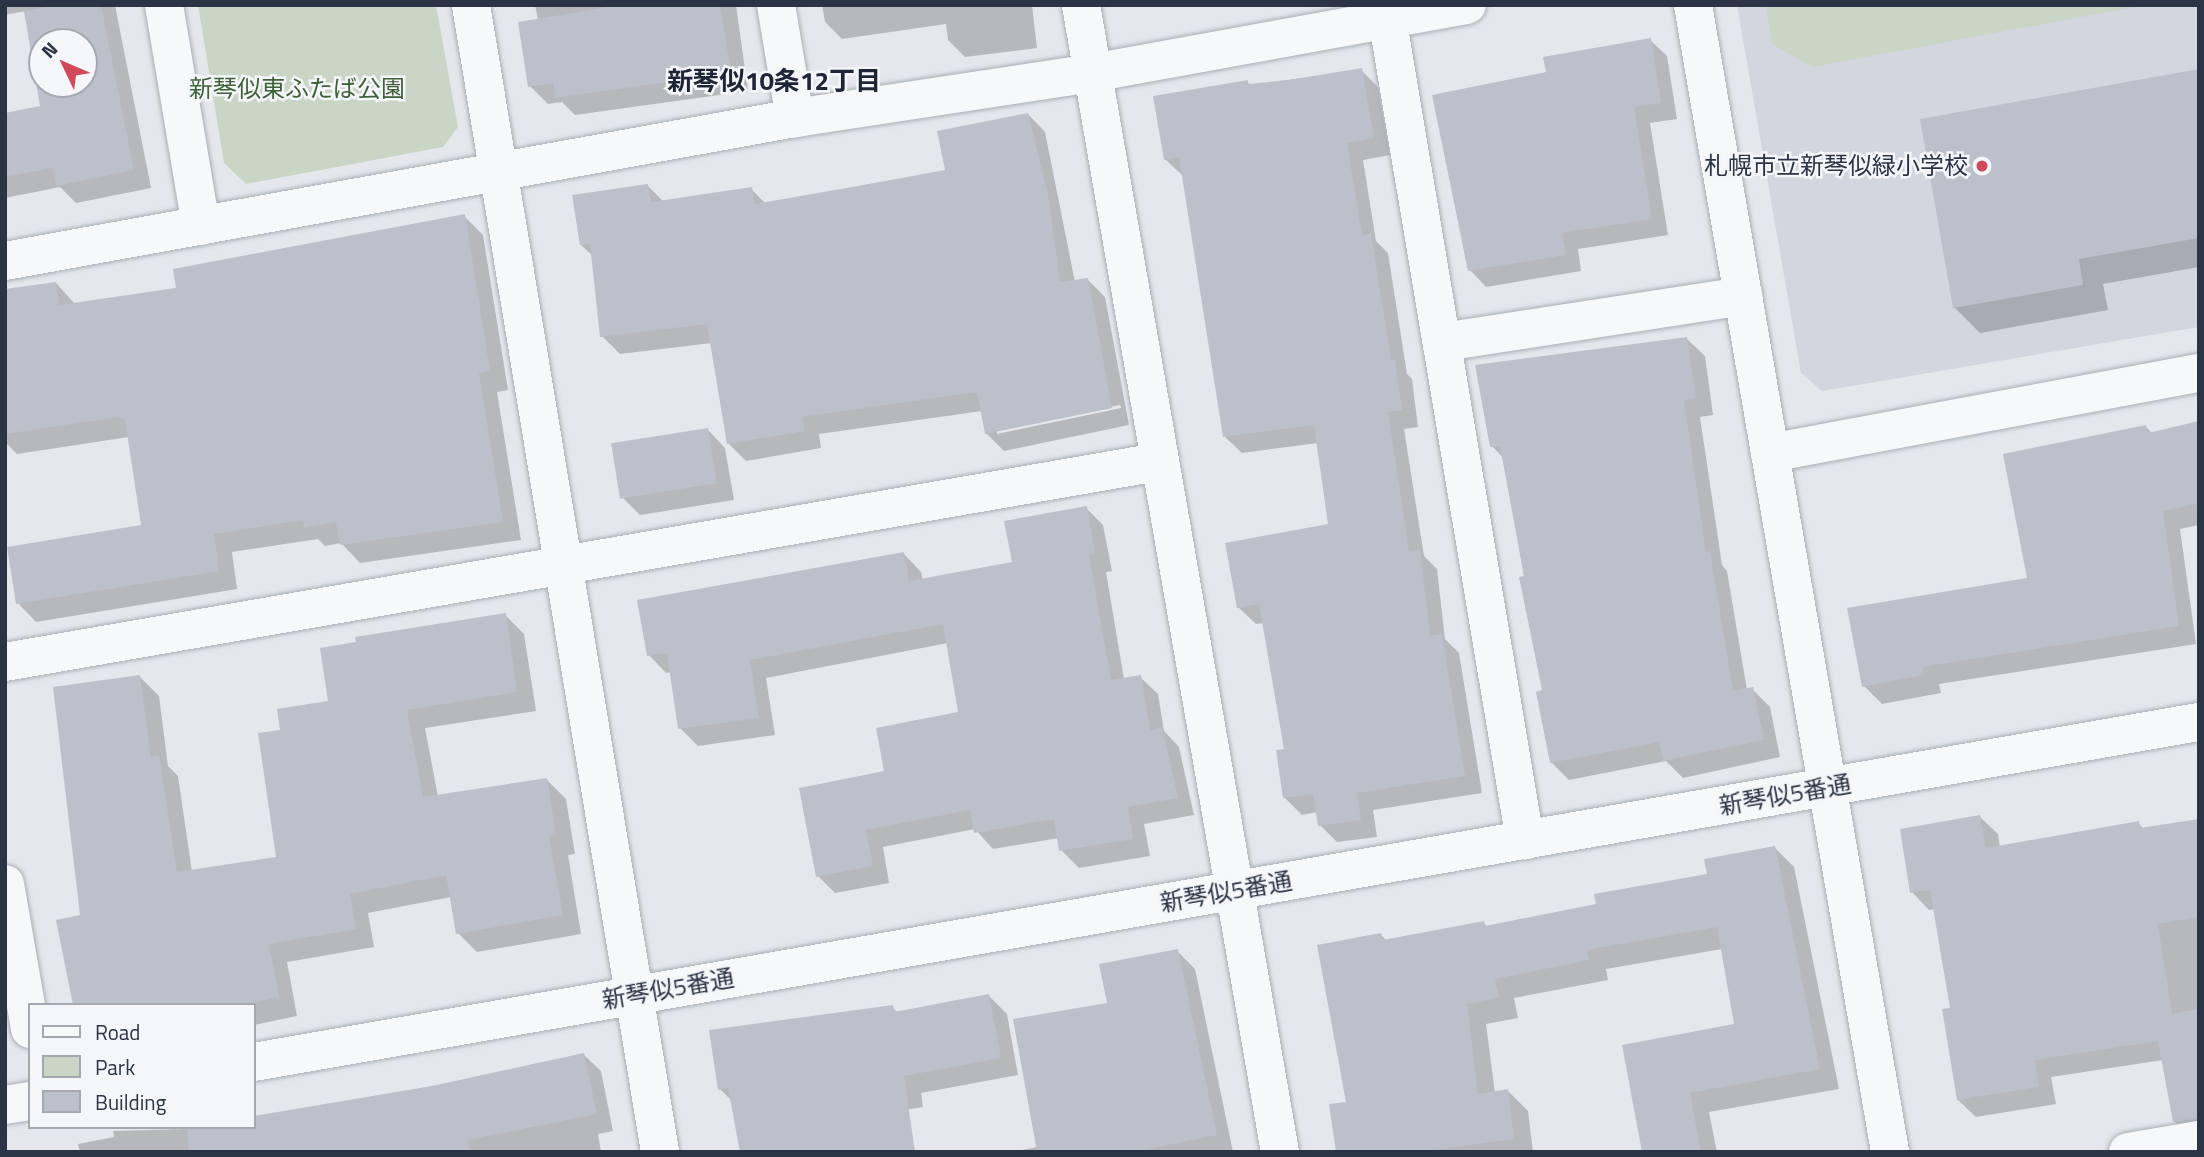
<!DOCTYPE html>
<meta charset="utf-8">
<style>
body{margin:0}
#map{position:relative;width:2204px;height:1157px;overflow:hidden;background:#e4e7ec;font-family:"Titillium Web","Noto Sans JP",sans-serif}
div>[style]{position:absolute}
[style*='--x']{left:calc(var(--x)*1px);top:calc(var(--y)*1px);width:calc(var(--w)*1px);rotate:calc(var(--a)*1deg)}
.built>*{inset:0;background:#d2d6de}
.green>*{inset:0;background:#c9d6c5}
.shadow>*{inset:0;background:#0003}
.building>*{inset:0;background:#bbc0ca;transform-origin:0 0}
.roads{filter:drop-shadow(0 0 2px #a9aeb7) drop-shadow(0 0 2px #a9aeb7)}
.minor>*{height:38px;margin:-19px;padding:0 19px;transform-origin:19px;border-radius:19px;background:#f7f8fa}
.dots>*{width:19px;height:19px;translate:-50% -50%;box-sizing:border-box;border:4px solid #f4f6f9;border-radius:50%}
span{translate:-50% -50%;white-space:nowrap;text-align:center;line-height:1.15;-webkit-text-stroke:5px #f4f6f9;paint-order:stroke}
.park-label{font-size:24px;color:#3f6138}
.poi-label{font-size:24px;color:#2b3445}
.right{translate:-100% -50%;text-align:right}
.street-label{font-size:24px;color:#2b3445}
.neighbourhood-label{font-size:26px;color:#1d2536;font-weight:700}
.frame{position:absolute;inset:0;border:7px solid #2b3445;pointer-events:none}
.legend{position:absolute;left:28px;top:1003px;width:228px;height:126px;box-sizing:border-box;background:#f4f6f9;border:2px solid #a4a8b1;margin:0;padding:9px 12px;list-style:none;font-size:21px;color:#2b3445}
.legend li{display:flex;align-items:center;gap:14px;height:35px}
.legend b{width:35px;border:2px solid #a4a8b1}
.north{position:absolute;left:28px;top:28px;width:70px;height:70px;box-sizing:border-box;background:#f4f6f9;border:2px solid #a4a8b1;border-radius:50%;rotate:314deg;font-size:19px;font-weight:700;line-height:28px;text-align:center;color:#2b3445}
.north::after{content:'';display:block;margin:auto;width:24px;height:32px;background:#d1495b;clip-path:polygon(50% 0,100% 100%,50% 72%,0 100%)}
</style>
<div id="map">
<div class="built">
<div style="clip-path:polygon(1737px 5px,2199px 5px,2199px 327px,1822px 391px,1801px 373px)"></div>
</div>
<div class="green">
<div style="clip-path:polygon(198px 5px,436px 5px,458px 127px,443px 147px,246px 184px,224px 163px)"></div>
<div style="clip-path:polygon(1766px 5px,2146px 5px,1813px 67px,1772px 44px)"></div>
</div>
<div class="shadow">
<div style="clip-path:polygon(evenodd,5px 5px,115px 5px,151px 188px,76px 203px,60px 187px,5px 198px,5px 115px,42px 108px,26px 11px,5px 15px,5px 5px,42px 42px,84px 42px,84px 84px,42px 84px,42px 42px)"></div>
<div style="clip-path:polygon(535px 5px,736px 5px,748px 91px,575px 115px,562px 102px,548px 104px,530px 86px,538px 20px)"></div>
<div style="clip-path:polygon(822px 5px,1032px 5px,1037px 48px,965px 57px,948px 40px,946px 24px,842px 39px,825px 22px)"></div>
<div style="clip-path:polygon(1650px 40px,1667px 56px,1677px 119px,1650px 123px,1668px 235px,1578px 249px,1581px 271px,1486px 287px,1470px 270px,1548px 74px)"></div>
<div style="clip-path:polygon(1361px 70px,1378px 87px,1390px 155px,1363px 160px,1376px 241px,1388px 253px,1407px 374px,1412px 379px,1418px 427px,1404px 429px,1424px 556px,1437px 569px,1445px 639px,1459px 653px,1482px 793px,1373px 810px,1377px 837px,1337px 842px,1320px 825px,1318px 812px,1302px 815px,1284px 797px,1286px 751px,1264px 623px,1256px 624px,1238px 607px,1330px 525px,1318px 443px,1242px 453px,1224px 436px,1183px 176px,1165px 159px,1247px 82px,1251px 85px)"></div>
<div style="clip-path:polygon(2199px 71px,2199px 267px,2103px 284px,2108px 310px,1980px 333px,1954px 307px)"></div>
<div style="clip-path:polygon(evenodd,1028px 114px,1045px 132px,1075px 282px,1088px 280px,1105px 297px,1129px 425px,1004px 451px,986px 433px,982px 411px,819px 434px,821px 448px,746px 461px,729px 444px,712px 343px,620px 354px,602px 336px,593px 256px,581px 245px,648px 186px,664px 202px,751px 189px,766px 204px,947px 171px,1028px 114px,1120px 405px,1121px 408px,997px 434px,997px 430px,1120px 405px)"></div>
<div style="clip-path:polygon(464px 216px,483px 235px,508px 390px,497px 392px,521px 540px,360px 563px,341px 543px,325px 546px,318px 539px,232px 552px,237px 589px,36px 622px,18px 603px,143px 526px,129px 437px,17px 454px,5px 442px,5px 291px,56px 283px,75px 304px,178px 289px)"></div>
<div style="clip-path:polygon(1687px 339px,1705px 356px,1713px 415px,1700px 417px,1722px 565px,1727px 571px,1747px 690px,1752px 689px,1770px 707px,1780px 757px,1683px 778px,1666px 761px,1569px 780px,1551px 762px,1544px 692px,1504px 459px,1492px 446px)"></div>
<div style="clip-path:polygon(2199px 423px,2199px 525px,2180px 529px,2196px 644px,1939px 684px,1941px 693px,1882px 704px,1864px 686px,2029px 580px,2146px 427px,2153px 434px)"></div>
<div style="clip-path:polygon(708px 430px,725px 448px,734px 500px,640px 515px,622px 497px)"></div>
<div style="clip-path:polygon(1086px 508px,1103px 525px,1112px 571px,1106px 572px,1124px 679px,1140px 677px,1158px 694px,1164px 731px,1179px 747px,1194px 815px,1144px 824px,1150px 856px,1079px 868px,1061px 850px,1059px 838px,993px 849px,975px 829px,883px 847px,889px 883px,835px 893px,818px 876px,886px 773px,960px 713px,948px 643px,766px 678px,775px 735px,698px 746px,680px 728px,672px 672px,666px 673px,649px 655px,904px 554px,921px 572px,923px 580px,1014px 563px)"></div>
<div style="clip-path:polygon(505px 615px,524px 634px,536px 711px,425px 728px,438px 797px,547px 780px,566px 799px,575px 854px,568px 855px,581px 934px,477px 952px,458px 933px,451px 897px,368px 913px,374px 947px,287px 962px,297px 1016px,254px 1025px,254px 1005px,75px 1005px,82px 917px,140px 677px,159px 696px,168px 766px,178px 776px,192px 872px,278px 858px,282px 731px,330px 702px)"></div>
<div style="clip-path:polygon(1980px 817px,1998px 834px,2000px 848px,2138px 823px,2144px 829px,2199px 822px,2199px 1138px,2192px 1139px,2174px 1121px,2163px 1060px,2051px 1077px,2056px 1104px,1976px 1117px,1958px 1100px,1952px 1009px,1935px 909px,1929px 910px,1912px 892px)"></div>
<div style="clip-path:polygon(1774px 847px,1794px 867px,1839px 1089px,1709px 1112px,1717px 1152px,1643px 1152px,1736px 1025px,1722px 949px,1606px 969px,1608px 980px,1514px 998px,1518px 1018px,1486px 1024px,1495px 1093px,1508px 1091px,1528px 1111px,1533px 1152px,1338px 1152px,1381px 935px,1387px 941px,1484px 923px,1488px 928px,1598px 905px,1709px 875px)"></div>
<div style="clip-path:polygon(1177px 951px,1195px 969px,1233px 1152px,1012px 1152px,1037px 1147px,1109px 1004px)"></div>
<div style="clip-path:polygon(989px 996px,1007px 1014px,1018px 1075px,921px 1093px,923px 1107px,839px 1121px,732px 1101px,720px 1089px,892px 1007px,898px 1013px)"></div>
<div style="clip-path:polygon(584px 1055px,601px 1071px,613px 1131px,598px 1134px,601px 1152px,80px 1152px,78px 1144px,114px 1137px,113px 1131px,254px 1127px,254px 1118px,432px 1088px)"></div>
</div>
<div class="building">
<div style="clip-path:polygon(evenodd,58px 5px,101px 5px,134px 170px,56px 186px,53px 168px,5px 177px,5px 113px,40px 106px,24px 11px,58px 5px,42px 42px,84px 42px,84px 84px,42px 84px,42px 42px)"></div>
<div style="clip-path:polygon(620px 5px,720px 5px,731px 73px,555px 98px,553px 83px,528px 87px,518px 22px)"></div>
<div style="clip-path:polygon(1651px 38px,1661px 103px,1634px 107px,1652px 219px,1562px 233px,1566px 255px,1468px 271px,1432px 95px,1546px 72px,1543px 57px)"></div>
<div style="clip-path:polygon(1362px 68px,1374px 138px,1347px 143px,1362px 235px,1371px 233px,1391px 360px,1395px 360px,1402px 410px,1388px 412px,1409px 551px,1420px 549px,1430px 636px,1442px 634px,1465px 776px,1357px 793px,1361px 820px,1318px 826px,1313px 794px,1283px 798px,1276px 750px,1284px 749px,1259px 604px,1237px 608px,1225px 543px,1328px 524px,1314px 425px,1223px 437px,1179px 157px,1164px 160px,1153px 96px,1248px 80px,1248px 84px,1289px 80px)"></div>
<div style="clip-path:polygon(2199px 69px,2199px 238px,2079px 259px,2083px 285px,1953px 308px,1920px 119px)"></div>
<div style="clip-path:polygon(1028px 113px,1048px 195px,1060px 282px,1088px 278px,1112px 408px,985px 434px,977px 392px,802px 417px,805px 431px,727px 444px,707px 324px,600px 337px,590px 244px,580px 245px,572px 195px,648px 184px,651px 202px,752px 187px,755px 204px,858px 186px,945px 170px,937px 131px)"></div>
<div style="clip-path:polygon(465px 214px,490px 371px,479px 373px,503px 522px,340px 545px,336px 522px,304px 528px,303px 520px,214px 534px,219px 571px,16px 604px,7px 547px,141px 525px,125px 420px,119px 417px,5px 434px,5px 289px,56px 282px,59px 305px,176px 288px,173px 269px)"></div>
<div style="clip-path:polygon(1687px 337px,1696px 398px,1684px 400px,1706px 552px,1710px 551px,1733px 691px,1753px 687px,1764px 740px,1663px 761px,1659px 742px,1550px 763px,1536px 692px,1542px 690px,1519px 577px,1524px 576px,1500px 446px,1490px 447px,1475px 365px)"></div>
<div style="clip-path:polygon(2199px 421px,2199px 503px,2163px 511px,2179px 626px,1922px 667px,1924px 675px,1862px 687px,1847px 608px,2027px 578px,2003px 454px,2146px 425px,2148px 433px)"></div>
<div style="left:708px;top:428px;width:56px;height:98px;rotate:81deg"></div>
<div style="clip-path:polygon(1087px 506px,1095px 554px,1089px 555px,1111px 680px,1141px 675px,1150px 730px,1162px 727px,1178px 798px,1128px 807px,1133px 839px,1059px 851px,1054px 819px,974px 833px,970px 810px,866px 830px,873px 866px,816px 877px,799px 788px,884px 771px,876px 728px,958px 712px,943px 624px,750px 660px,759px 718px,678px 729px,667px 653px,647px 656px,637px 600px,904px 552px,909px 581px,1012px 562px,1004px 521px)"></div>
<div style="clip-path:polygon(506px 613px,517px 692px,407px 710px,423px 797px,547px 778px,556px 835px,549px 836px,563px 915px,456px 934px,446px 875px,350px 894px,356px 929px,269px 944px,279px 997px,243px 1005px,73px 1005px,56px 920px,80px 915px,53px 687px,140px 675px,151px 757px,159px 755px,177px 872px,276px 857px,258px 733px,280px 730px,277px 709px,328px 701px,320px 648px,356px 642px,355px 637px)"></div>
<div style="clip-path:polygon(1980px 815px,1986px 848px,2139px 821px,2140px 828px,2199px 819px,2199px 917px,2158px 924px,2172px 1014px,2199px 1009px,2199px 1119px,2173px 1122px,2158px 1041px,2035px 1060px,2039px 1087px,1957px 1100px,1942px 1009px,1950px 1008px,1930px 890px,1910px 893px,1900px 829px)"></div>
<div style="clip-path:polygon(1775px 846px,1820px 1069px,1690px 1093px,1701px 1152px,1642px 1152px,1622px 1045px,1734px 1024px,1717px 927px,1587px 950px,1589px 960px,1495px 979px,1499px 998px,1467px 1004px,1478px 1094px,1508px 1089px,1514px 1139px,1420px 1152px,1336px 1152px,1329px 1104px,1346px 1102px,1317px 945px,1381px 933px,1383px 940px,1484px 921px,1485px 926px,1596px 904px,1594px 894px,1707px 874px,1704px 859px)"></div>
<div style="clip-path:polygon(1178px 949px,1217px 1135px,1133px 1152px,1037px 1152px,1013px 1019px,1107px 1003px,1099px 964px)"></div>
<div style="clip-path:polygon(989px 994px,1001px 1058px,904px 1076px,915px 1152px,740px 1152px,728px 1088px,718px 1090px,709px 1030px,893px 1005px,894px 1012px)"></div>
<div style="clip-path:polygon(584px 1053px,597px 1114px,468px 1140px,470px 1152px,189px 1152px,187px 1128px,254px 1127px,254px 1116px,432px 1086px)"></div>
</div>
<div class="roads">
<div class="minor">
<div style="--x:164;--y:5;--w:224;--a:80.5"></div>
<div style="--x:471;--y:5;--w:1162;--a:80.64"></div>
<div style="--x:776;--y:5;--w:115;--a:80.5"></div>
<div style="--x:1081;--y:5;--w:1164;--a:80.16"></div>
<div style="--x:1385;--y:5;--w:847;--a:80.48"></div>
<div style="--x:1693;--y:5;--w:1164;--a:80.25"></div>
<div style="--x:5;--y:261;--w:803;--a:-10.26"></div>
<div style="--x:795;--y:118;--w:300;--a:-8.6"></div>
<div style="--x:1092;--y:73;--w:381;--a:-10.3"></div>
<div style="--x:1443;--y:342;--w:304;--a:-8.7"></div>
<div style="--x:1770;--y:453;--w:436;--a:-10.6"></div>
<div style="--x:5;--y:662;--w:1170;--a:-9.84"></div>
<div style="--x:5;--y:884;--w:147;--a:80.2"></div>
<div style="--x:254;--y:1062;--w:1974;--a:-9.92"></div>
<div style="--x:5;--y:1105;--w:25;--a:-9"></div>
<div style="--x:2128;--y:1152;--w:72;--a:-9.6"></div>
</div>
</div>
<div class="dots">
<div style="left:1982px;top:166px;background:#d1495b"></div>
</div>
<div class="park-label">
<span style="left:297px;top:89px">新琴似東ふたば公園</span>
</div>
<div class="poi-label">
<span class="right" style="left:1968px;top:166px">札幌市立新琴似緑小学校</span>
</div>
<div class="street-label">
<span style="left:1785px;top:795px;rotate:-10deg">新琴似5番通</span>
<span style="left:1226px;top:892px;rotate:-10deg">新琴似5番通</span>
<span style="left:668px;top:989px;rotate:-10deg">新琴似5番通</span>
</div>
<div class="neighbourhood-label">
<span style="left:774px;top:81px">新琴似10条12丁目</span>
</div>
<div class="frame"></div>
<ul class="legend">
<li><b style="height:9px;background:#f7f8fa"></b>Road</li>
<li><b style="height:19px;background:#c9d6c5"></b>Park</li>
<li><b style="height:19px;background:#bbc0ca"></b>Building</li>
</ul>
<div class="north">N</div>
</div>
